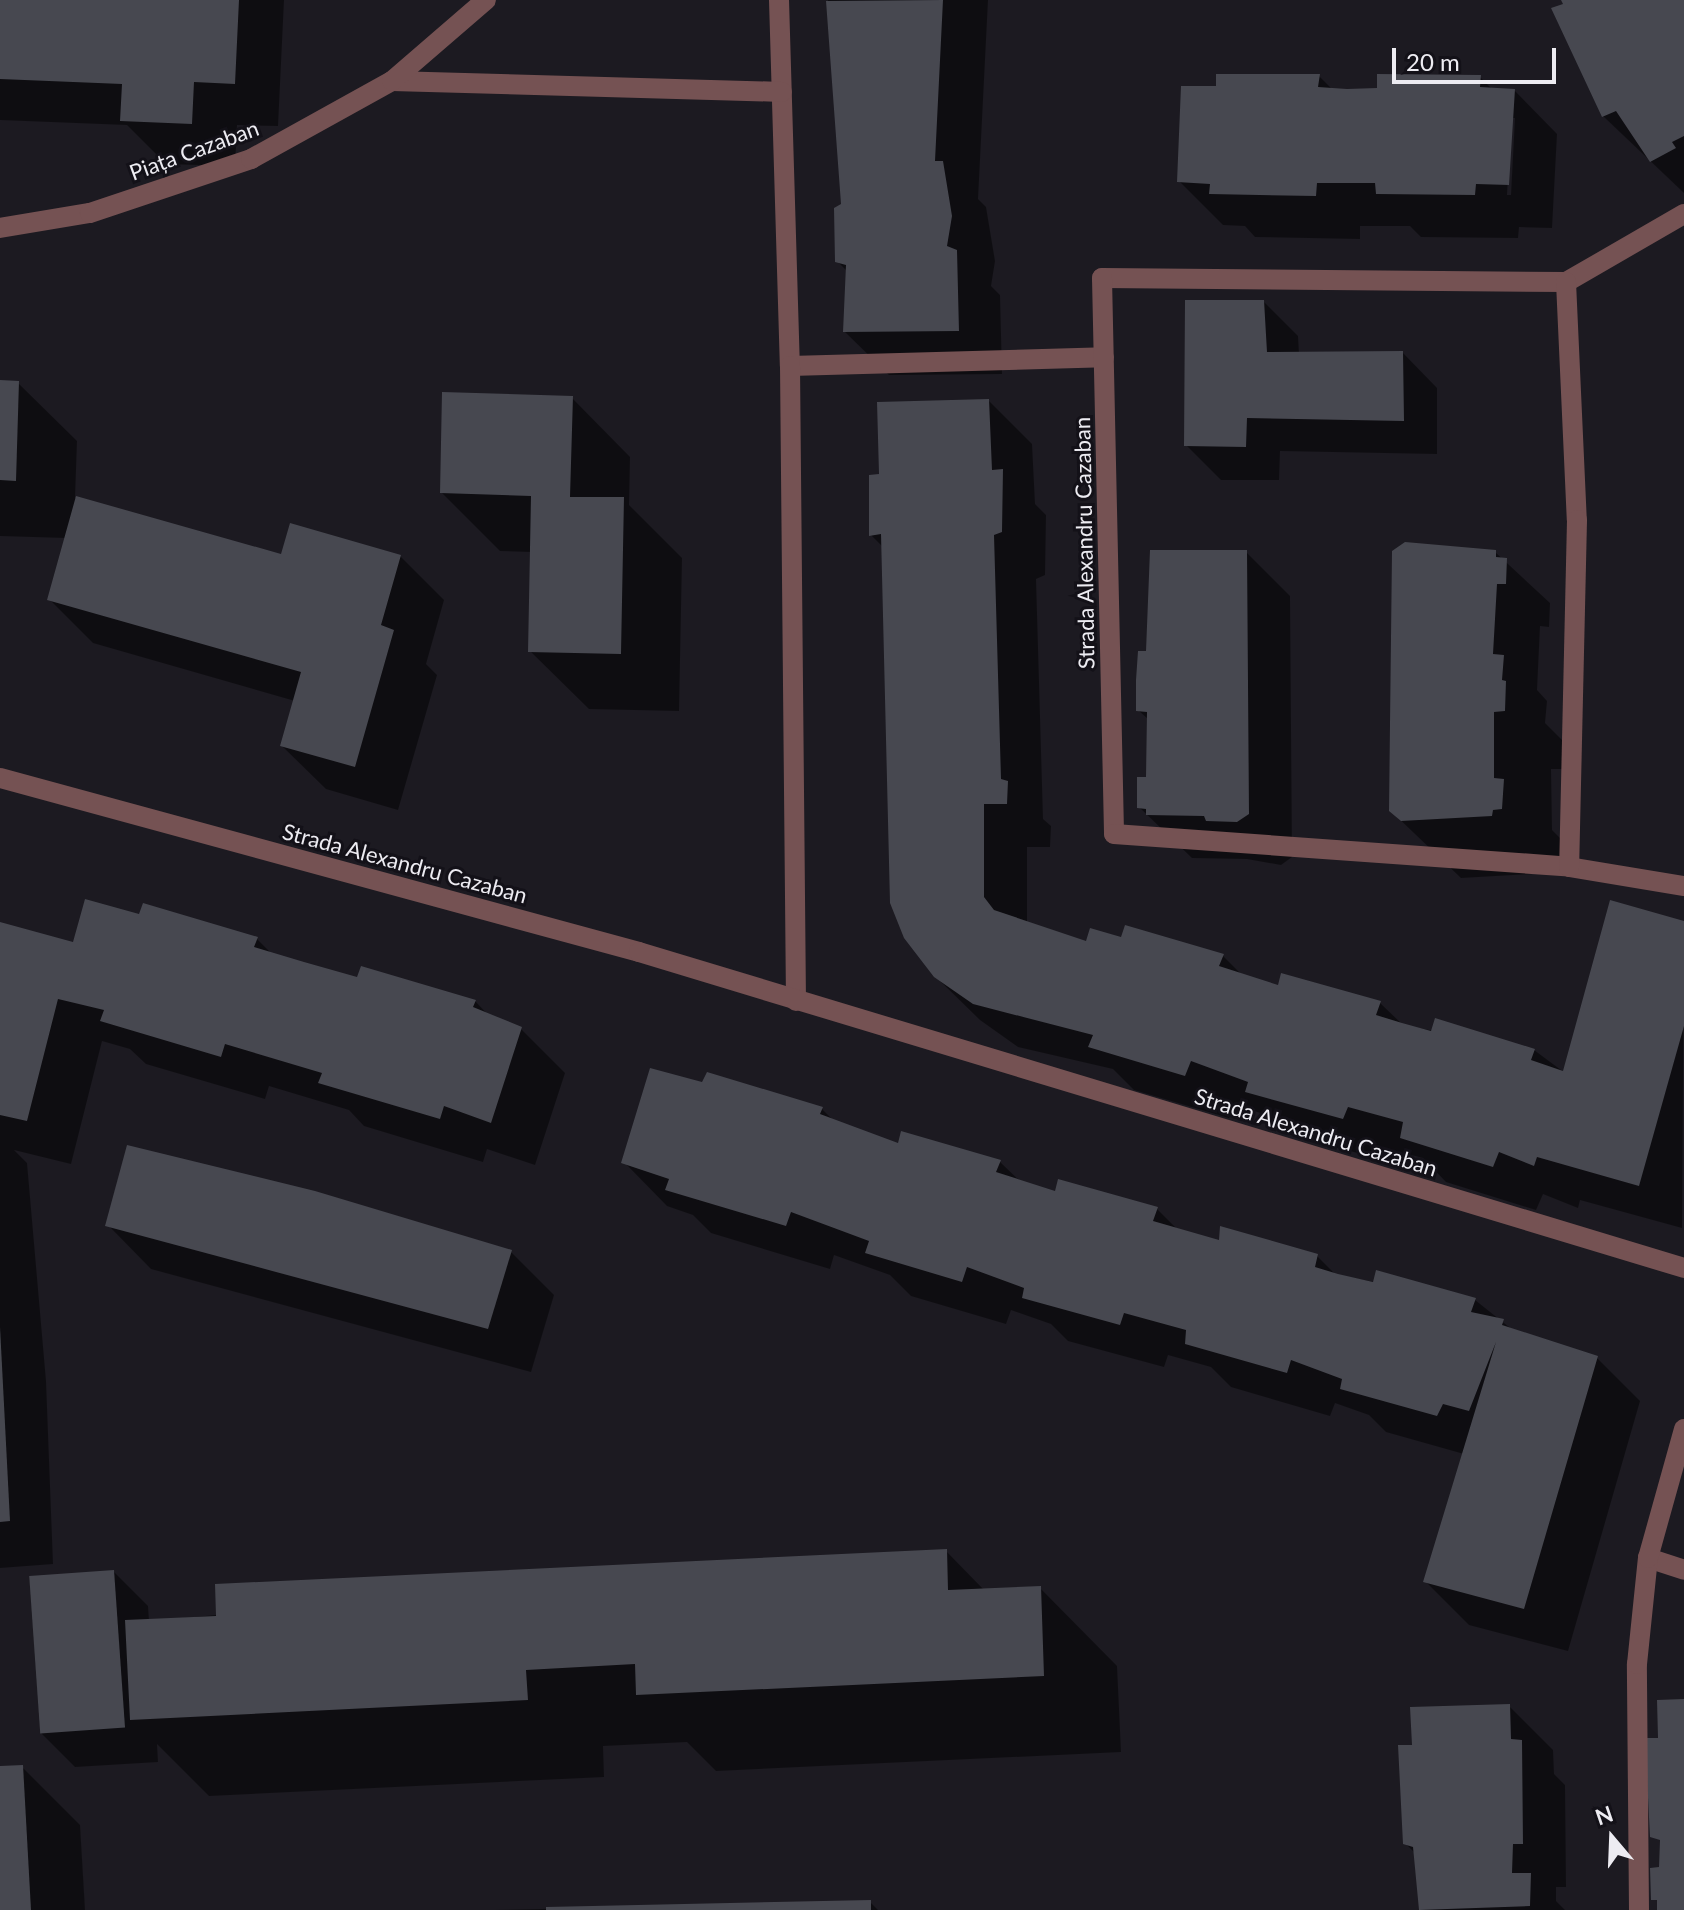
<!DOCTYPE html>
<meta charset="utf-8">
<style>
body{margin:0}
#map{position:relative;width:1684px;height:1910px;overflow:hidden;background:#1c1a21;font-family:Lato,sans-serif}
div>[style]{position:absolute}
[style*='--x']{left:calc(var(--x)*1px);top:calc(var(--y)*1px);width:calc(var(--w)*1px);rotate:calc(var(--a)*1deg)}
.shadow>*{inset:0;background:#0007}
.building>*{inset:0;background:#474850;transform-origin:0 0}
.service>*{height:20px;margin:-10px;padding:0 10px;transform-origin:10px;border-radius:10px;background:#755253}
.pedestrian>*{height:20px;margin:-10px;padding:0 10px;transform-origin:10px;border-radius:10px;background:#755253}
.minor>*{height:20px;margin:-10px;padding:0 10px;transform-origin:10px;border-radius:10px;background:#755253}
.tertiary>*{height:20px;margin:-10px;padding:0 10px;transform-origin:10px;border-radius:10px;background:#755253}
span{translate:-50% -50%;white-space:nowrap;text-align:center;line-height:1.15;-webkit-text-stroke:6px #131118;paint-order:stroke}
.street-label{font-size:22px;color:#edecf2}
.north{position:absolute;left:1572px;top:1798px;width:80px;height:80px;-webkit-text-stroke:6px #131118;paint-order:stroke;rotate:341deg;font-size:22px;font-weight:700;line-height:32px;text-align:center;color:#edecf2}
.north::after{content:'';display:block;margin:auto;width:28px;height:36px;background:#edecf2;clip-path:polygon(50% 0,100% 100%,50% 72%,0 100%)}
.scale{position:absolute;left:1392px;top:48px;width:164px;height:36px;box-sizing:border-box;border:4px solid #edecf2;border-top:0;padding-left:10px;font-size:24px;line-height:28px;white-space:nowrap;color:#edecf2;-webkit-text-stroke:6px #131118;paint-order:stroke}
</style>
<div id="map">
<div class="shadow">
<div style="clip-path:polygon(0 0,284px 0,278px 126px,237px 125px,235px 166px,166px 164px,127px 125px,0 120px)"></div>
<div style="clip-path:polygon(828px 0,988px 0,978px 199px,986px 207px,995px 261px,991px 286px,1000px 295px,1002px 374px,889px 375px,845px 332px,848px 272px,837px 261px,843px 205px)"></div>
<div style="clip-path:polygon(1563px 0,1684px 0,1684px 193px,1603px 116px)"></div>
<div style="clip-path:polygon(evenodd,1319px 76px,1333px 90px,1379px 90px,1480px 77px,1492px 89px,1514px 90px,1557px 134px,1552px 228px,1519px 227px,1518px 238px,1421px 237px,1410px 226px,1360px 226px,1360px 239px,1255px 237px,1245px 226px,1223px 225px,1179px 181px,1218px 88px,1319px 76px,1511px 118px,1515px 118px,1511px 195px,1507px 195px,1511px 118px)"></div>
<div style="clip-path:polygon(1264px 302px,1298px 336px,1299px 354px,1403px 353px,1437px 388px,1437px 454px,1280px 451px,1279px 480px,1221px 480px,1186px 445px)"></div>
<div style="clip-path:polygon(0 382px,18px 383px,77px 441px,75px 498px,283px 556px,400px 556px,444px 600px,426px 664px,437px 675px,398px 810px,326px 789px,282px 746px,295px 701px,93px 643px,49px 599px,66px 538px,0 536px)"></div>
<div style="clip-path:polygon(572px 398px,630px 457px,629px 505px,682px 558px,679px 711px,589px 709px,530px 651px,532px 552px,500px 551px,442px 493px)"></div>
<div style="clip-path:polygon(989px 401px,1032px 444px,1035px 504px,1046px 515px,1045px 575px,1036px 579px,1043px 819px,1051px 826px,1050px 847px,1027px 847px,1027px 923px,1087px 944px,1122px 939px,1223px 956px,1243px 976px,1279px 987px,1283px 975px,1380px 1003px,1403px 1025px,1534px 1050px,1565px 1073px,1684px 924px,1682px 1228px,1580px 1200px,1578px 1208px,1543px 1194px,1536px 1210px,1446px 1182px,1423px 1158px,1392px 1150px,1387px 1161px,1291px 1135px,1275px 1118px,1234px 1104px,1229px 1118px,1134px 1090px,1113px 1069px,1018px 1047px,980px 1020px,935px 976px,883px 547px,871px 535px,881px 476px)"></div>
<div style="clip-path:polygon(1246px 552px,1290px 596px,1292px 857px,1281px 865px,1247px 859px,1192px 858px,1139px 807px,1148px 779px,1149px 720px,1138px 710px,1148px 653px)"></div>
<div style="clip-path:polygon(1495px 552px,1550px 603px,1549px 627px,1540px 626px,1537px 690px,1547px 701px,1545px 723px,1563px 741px,1562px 769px,1551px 769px,1552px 830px,1561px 839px,1560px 867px,1550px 873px,1461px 878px,1391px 811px)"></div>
<div style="clip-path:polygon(140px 917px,257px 939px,272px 954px,358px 979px,475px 1001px,490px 1017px,521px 1029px,565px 1073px,535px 1165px,487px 1149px,483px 1162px,364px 1126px,349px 1110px,269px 1086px,265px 1099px,146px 1064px,130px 1049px,102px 1041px,71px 1164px,14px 1150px,27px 1163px,46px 1381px,53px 1564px,0 1568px,0 924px,75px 944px)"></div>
<div style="clip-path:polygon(703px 1084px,822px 1109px,835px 1122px,899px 1145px,1000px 1162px,1021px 1182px,1056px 1193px,1157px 1209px,1178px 1230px,1221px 1243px,1317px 1256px,1336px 1275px,1475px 1300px,1514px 1331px,1597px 1358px,1640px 1401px,1568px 1651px,1469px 1625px,1425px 1581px,1464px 1454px,1386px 1432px,1369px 1415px,1335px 1403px,1330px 1416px,1231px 1387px,1211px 1367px,1168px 1355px,1164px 1367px,1068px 1341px,1051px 1324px,1011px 1310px,1006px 1324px,911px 1296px,890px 1275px,834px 1255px,830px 1269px,711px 1233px,693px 1215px,667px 1206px,624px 1162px)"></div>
<div style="clip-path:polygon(108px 1225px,510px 1251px,554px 1295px,531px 1372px,151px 1269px)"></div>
<div style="clip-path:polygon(946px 1551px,985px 1591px,1040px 1588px,1117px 1666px,1121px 1752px,716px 1771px,687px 1742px,603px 1746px,604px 1777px,209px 1796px,157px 1744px,158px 1762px,75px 1767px,41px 1733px,114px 1572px,148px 1606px,149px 1621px)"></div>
<div style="clip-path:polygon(1509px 1706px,1553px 1750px,1554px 1774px,1565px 1785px,1566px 1887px,1556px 1887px,1556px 1901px,1565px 1910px,1421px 1910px,1415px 1853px,1405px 1843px,1414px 1747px)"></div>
<div style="clip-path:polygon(22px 1767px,80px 1825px,85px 1910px,0 1910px,0 1768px)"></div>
<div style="clip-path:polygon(870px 1902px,878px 1910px,494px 1910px)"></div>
</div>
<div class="building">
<div style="clip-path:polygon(0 0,239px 0,235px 84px,194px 82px,192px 124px,120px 121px,122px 84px,0 79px)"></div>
<div style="clip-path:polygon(943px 0,935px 161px,943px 161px,952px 216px,947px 246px,957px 250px,959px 331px,843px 332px,846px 265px,835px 262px,834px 208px,841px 204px,826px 1px)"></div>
<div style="clip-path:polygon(1561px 0,1684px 0,1684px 136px,1672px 142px,1676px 148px,1650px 162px,1616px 111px,1602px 117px,1551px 8px,1563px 4px)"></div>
<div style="clip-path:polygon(1216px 74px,1320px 74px,1318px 87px,1347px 89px,1377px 88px,1377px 74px,1481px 75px,1480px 87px,1515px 89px,1509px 185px,1476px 184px,1475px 195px,1376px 194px,1375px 183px,1317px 183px,1316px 196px,1209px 194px,1210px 184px,1177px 182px,1181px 86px,1216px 86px)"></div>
<div style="clip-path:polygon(1185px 300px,1264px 300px,1267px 352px,1403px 351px,1404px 421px,1247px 418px,1246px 447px,1184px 446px)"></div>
<div style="clip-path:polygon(0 380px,19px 381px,16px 481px,0 480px)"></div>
<div style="clip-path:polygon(442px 392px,573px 396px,570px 497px,624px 497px,621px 654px,528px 652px,531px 496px,440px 493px)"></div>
<div style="clip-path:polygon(989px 399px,992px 470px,1003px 469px,1002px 532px,994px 535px,1001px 779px,1008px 781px,1007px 804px,984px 804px,984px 897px,994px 910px,1086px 941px,1090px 928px,1121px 937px,1125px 925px,1224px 954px,1219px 966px,1278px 985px,1281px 973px,1381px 1001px,1376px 1015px,1402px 1023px,1431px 1031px,1435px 1018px,1535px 1049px,1531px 1060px,1563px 1071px,1610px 900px,1684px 921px,1684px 1026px,1639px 1186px,1537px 1157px,1534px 1166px,1499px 1152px,1493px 1167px,1400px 1138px,1403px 1122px,1348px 1107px,1343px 1119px,1245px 1092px,1248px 1082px,1191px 1061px,1185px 1076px,1088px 1047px,1093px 1035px,973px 1004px,934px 977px,904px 938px,890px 903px,881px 534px,869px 536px,869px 475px,879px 474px,877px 402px)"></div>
<div style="clip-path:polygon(76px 496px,281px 554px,290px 523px,401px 555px,381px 625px,394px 630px,355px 767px,280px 746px,301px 672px,47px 600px)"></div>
<div style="clip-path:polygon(1405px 542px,1496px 550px,1496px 557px,1507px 558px,1506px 584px,1497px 584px,1493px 654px,1504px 655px,1502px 680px,1506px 681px,1505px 711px,1494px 712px,1494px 778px,1504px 779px,1502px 809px,1493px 810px,1492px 816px,1401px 821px,1389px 811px,1392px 551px)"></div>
<div style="clip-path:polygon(1150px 550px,1247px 550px,1249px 814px,1237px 822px,1206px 821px,1204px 816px,1146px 815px,1146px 809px,1137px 808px,1137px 777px,1146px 777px,1147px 712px,1136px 711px,1136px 680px,1138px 651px,1146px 651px)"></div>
<div style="clip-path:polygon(85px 899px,139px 914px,143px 903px,258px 937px,254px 947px,304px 962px,357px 977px,361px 966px,476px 1000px,473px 1007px,522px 1027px,491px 1123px,444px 1106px,440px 1119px,318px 1083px,322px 1073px,225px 1044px,221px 1057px,100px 1021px,104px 1010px,58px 999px,27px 1121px,0 1115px,0 922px,73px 942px)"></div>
<div style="clip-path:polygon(650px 1068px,702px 1082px,707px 1072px,823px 1107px,820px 1114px,898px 1143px,901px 1131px,1001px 1160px,996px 1172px,1055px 1191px,1058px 1179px,1158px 1207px,1153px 1221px,1219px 1240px,1220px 1226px,1318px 1254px,1315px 1267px,1338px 1274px,1373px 1282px,1376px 1270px,1476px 1298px,1471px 1312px,1504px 1319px,1502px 1325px,1598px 1356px,1524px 1609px,1423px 1582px,1496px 1342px,1469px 1411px,1443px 1404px,1437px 1416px,1340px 1389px,1342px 1379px,1291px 1360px,1287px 1373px,1185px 1344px,1186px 1330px,1124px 1313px,1120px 1325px,1022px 1298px,1024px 1288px,967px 1267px,962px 1282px,865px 1253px,869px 1241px,791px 1212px,786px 1226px,665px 1190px,669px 1179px,621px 1163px)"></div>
<div style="clip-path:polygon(127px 1145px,315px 1191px,512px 1250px,488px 1329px,105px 1226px)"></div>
<div style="clip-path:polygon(0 1327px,10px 1521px,0 1522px)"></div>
<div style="clip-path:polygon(947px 1549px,948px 1590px,1041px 1586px,1044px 1676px,636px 1695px,635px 1664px,526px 1670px,528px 1700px,130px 1720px,125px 1620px,216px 1616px,215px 1584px)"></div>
<div style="left:114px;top:1570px;width:158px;height:85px;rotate:86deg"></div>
<div style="clip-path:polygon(1684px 1699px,1684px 1910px,1657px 1910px,1657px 1900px,1651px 1900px,1650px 1868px,1659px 1867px,1660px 1840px,1650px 1837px,1645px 1738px,1658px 1738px,1657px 1700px)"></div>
<div style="clip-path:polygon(1510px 1704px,1511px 1739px,1522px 1740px,1523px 1844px,1513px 1844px,1512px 1873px,1531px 1873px,1530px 1906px,1419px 1910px,1413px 1847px,1403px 1844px,1398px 1745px,1412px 1745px,1410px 1707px)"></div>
<div style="clip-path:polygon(23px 1765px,31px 1910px,0 1910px,0 1766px)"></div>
<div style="clip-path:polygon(871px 1900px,871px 1910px,546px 1910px,546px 1907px)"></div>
</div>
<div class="service">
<div style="--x:1648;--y:1558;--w:38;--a:18"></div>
</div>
<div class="pedestrian">
<div style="--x:790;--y:366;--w:314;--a:-1.6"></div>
</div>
<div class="minor">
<div style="--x:779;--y:0;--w:366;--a:88.3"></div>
<div style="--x:790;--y:366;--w:635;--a:89.46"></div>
<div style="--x:392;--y:81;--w:390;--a:1.6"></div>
<div style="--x:1684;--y:214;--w:136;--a:150"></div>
<div style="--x:1566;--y:282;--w:464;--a:-179.5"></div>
<div style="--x:1102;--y:278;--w:556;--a:88.76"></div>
<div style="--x:1114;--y:834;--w:456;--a:4.1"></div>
<div style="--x:1569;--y:867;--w:117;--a:9.4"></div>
<div style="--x:0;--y:228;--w:91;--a:-9.5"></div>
<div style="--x:90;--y:213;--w:170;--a:-18.5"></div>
<div style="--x:251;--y:159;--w:161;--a:-29"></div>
<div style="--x:392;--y:81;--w:124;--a:-40.8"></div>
<div style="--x:1566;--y:282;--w:238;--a:87.4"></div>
<div style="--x:1577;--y:520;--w:347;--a:91.3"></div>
<div style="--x:1639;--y:1910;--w:246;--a:-90.5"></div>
<div style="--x:1637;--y:1664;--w:107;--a:-84.1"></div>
<div style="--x:1648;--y:1558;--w:134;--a:-74.4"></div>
</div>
<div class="tertiary">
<div style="--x:0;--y:778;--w:662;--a:15.23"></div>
<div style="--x:639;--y:952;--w:1092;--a:16.82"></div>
</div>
<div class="street-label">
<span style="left:194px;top:150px;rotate:-20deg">Piața Cazaban</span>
<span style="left:1084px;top:543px;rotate:-91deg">Strada Alexandru Cazaban</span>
<span style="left:405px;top:863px;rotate:15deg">Strada Alexandru Cazaban</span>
<span style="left:1316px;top:1132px;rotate:17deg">Strada Alexandru Cazaban</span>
</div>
<div class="north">N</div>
<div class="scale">20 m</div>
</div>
